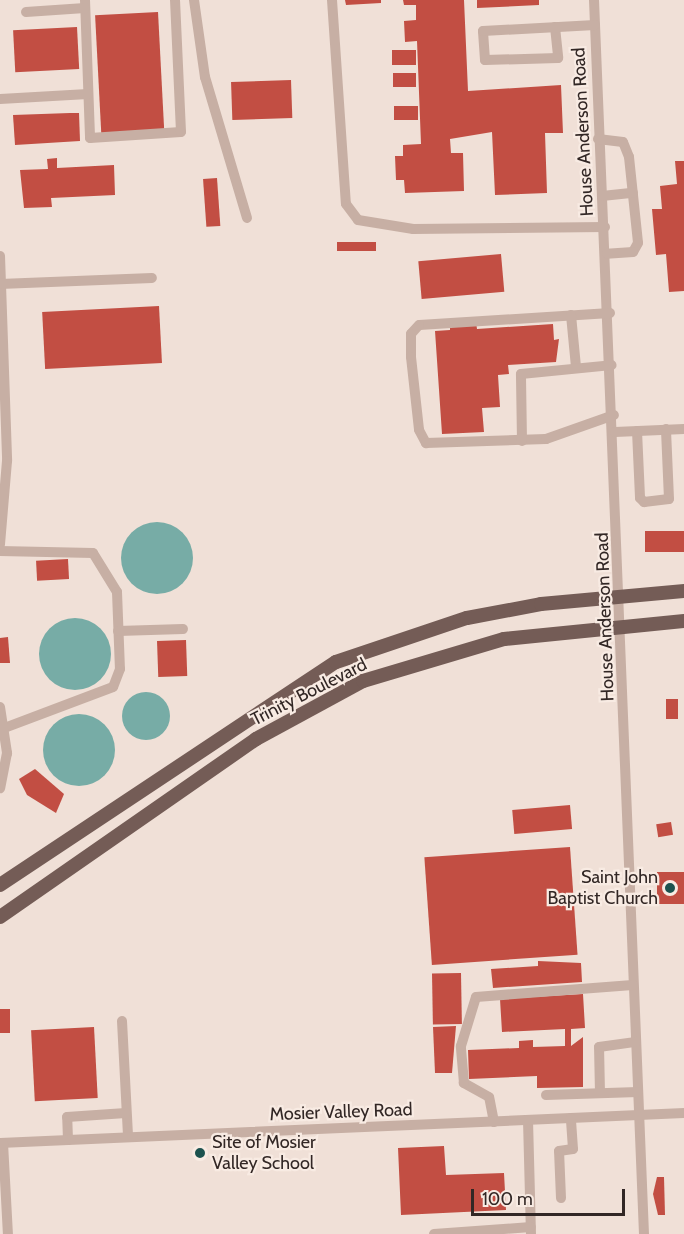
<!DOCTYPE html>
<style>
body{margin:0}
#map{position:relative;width:684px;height:1234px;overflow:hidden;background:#f0e0d7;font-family:Cabin,sans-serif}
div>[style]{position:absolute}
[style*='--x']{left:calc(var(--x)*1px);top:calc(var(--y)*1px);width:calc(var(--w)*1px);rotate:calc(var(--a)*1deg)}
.water>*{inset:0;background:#77aca6}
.round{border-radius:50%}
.building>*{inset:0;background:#c24e43;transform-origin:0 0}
.minor>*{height:10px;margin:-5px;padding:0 5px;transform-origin:5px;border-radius:5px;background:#c7afa4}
.major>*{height:14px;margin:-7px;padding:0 7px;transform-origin:7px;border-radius:7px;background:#745c56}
.dots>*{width:16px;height:16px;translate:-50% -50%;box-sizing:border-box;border:3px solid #f8ebe3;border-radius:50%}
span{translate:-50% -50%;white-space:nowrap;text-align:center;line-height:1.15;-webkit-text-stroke:4.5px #f8ebe3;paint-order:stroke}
.street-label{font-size:18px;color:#322725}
.poi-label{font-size:18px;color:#322725}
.right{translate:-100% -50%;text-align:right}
.left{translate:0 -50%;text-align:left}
.scale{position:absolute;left:471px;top:1189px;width:154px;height:27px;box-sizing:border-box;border:3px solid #322725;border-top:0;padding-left:8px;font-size:18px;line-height:21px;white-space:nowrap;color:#322725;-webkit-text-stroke:4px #f8ebe3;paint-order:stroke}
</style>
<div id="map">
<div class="water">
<div class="round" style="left:121px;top:522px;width:72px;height:72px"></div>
<div class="round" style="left:39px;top:618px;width:72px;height:72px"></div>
<div class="round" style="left:122px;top:692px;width:48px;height:48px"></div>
<div class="round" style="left:43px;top:714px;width:72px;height:72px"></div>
</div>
<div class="building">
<div style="clip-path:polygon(345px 0,381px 0,381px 3px,346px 5px)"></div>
<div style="clip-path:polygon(403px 0,464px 0,468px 91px,561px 85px,563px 133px,545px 133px,547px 193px,495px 195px,492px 132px,450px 139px,451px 153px,463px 153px,464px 191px,405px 193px,404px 180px,396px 180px,395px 156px,403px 156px,403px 145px,421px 144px,417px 41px,405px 42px,404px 21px,416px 20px,416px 5px,404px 5px)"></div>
<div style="clip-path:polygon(477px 0,539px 0,539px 5px,477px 8px)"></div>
<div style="left:158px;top:12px;width:118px;height:63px;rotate:87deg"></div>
<div style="left:77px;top:27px;width:42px;height:64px;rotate:87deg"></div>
<div style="left:416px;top:50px;width:15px;height:24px;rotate:90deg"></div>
<div style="left:416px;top:73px;width:14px;height:23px;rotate:90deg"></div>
<div style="left:291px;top:80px;width:38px;height:60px;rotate:88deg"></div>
<div style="left:418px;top:106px;width:14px;height:24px;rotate:90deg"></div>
<div style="clip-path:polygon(70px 113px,79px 113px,80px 141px,15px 145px,13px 115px)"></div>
<div style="clip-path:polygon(57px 158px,57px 168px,114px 165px,115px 195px,51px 198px,52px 207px,24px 208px,20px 170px,48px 169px,47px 159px)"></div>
<div style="clip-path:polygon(675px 161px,684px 161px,684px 291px,669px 292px,666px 254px,656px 255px,652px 209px,662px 209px,660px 186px,677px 184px)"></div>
<div style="left:217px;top:178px;width:48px;height:14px;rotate:86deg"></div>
<div style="left:376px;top:242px;width:9px;height:39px;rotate:90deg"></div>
<div style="left:501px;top:254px;width:38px;height:83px;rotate:85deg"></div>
<div style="left:159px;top:306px;width:57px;height:117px;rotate:87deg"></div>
<div style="clip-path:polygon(476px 322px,477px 329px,553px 324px,554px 340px,559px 339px,556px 362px,508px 365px,509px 374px,498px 375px,500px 407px,482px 408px,484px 432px,442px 434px,435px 331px,450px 330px,450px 324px)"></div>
<div style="left:684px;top:531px;width:21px;height:39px;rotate:90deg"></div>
<div style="left:68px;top:559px;width:20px;height:32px;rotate:87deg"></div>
<div style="clip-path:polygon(8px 637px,10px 663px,0 663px,0 638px)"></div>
<div style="left:186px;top:640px;width:36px;height:29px;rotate:88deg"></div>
<div style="left:666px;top:699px;width:12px;height:20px"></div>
<div style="clip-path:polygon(35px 769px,64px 794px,56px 813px,27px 795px,19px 779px)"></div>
<div style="left:570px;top:805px;width:24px;height:58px;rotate:85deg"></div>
<div style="left:671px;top:822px;width:13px;height:15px;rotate:81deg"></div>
<div style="left:570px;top:847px;width:108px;height:146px;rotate:86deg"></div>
<div style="left:657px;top:872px;width:27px;height:32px"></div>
<div style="clip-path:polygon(538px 961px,581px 963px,582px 982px,493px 988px,491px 969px,538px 966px)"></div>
<div style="left:461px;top:973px;width:51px;height:29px;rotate:89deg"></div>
<div style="clip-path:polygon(583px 994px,585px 1028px,571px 1029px,571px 1046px,583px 1037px,583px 1087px,537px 1088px,537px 1076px,469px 1079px,468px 1050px,519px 1048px,519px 1041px,533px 1040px,533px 1047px,565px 1046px,565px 1029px,502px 1032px,500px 999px)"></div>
<div style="left:0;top:1009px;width:10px;height:24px"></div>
<div style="clip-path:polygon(456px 1026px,452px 1073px,435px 1073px,433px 1027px)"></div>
<div style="left:94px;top:1027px;width:71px;height:63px;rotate:87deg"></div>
<div style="clip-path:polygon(444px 1146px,446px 1175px,504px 1173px,506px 1210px,401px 1215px,398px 1148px)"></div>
<div style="clip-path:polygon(657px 1177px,664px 1177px,665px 1215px,658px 1215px,653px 1194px)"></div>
</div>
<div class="minor">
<div style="--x:85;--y:0;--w:138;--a:87.9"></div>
<div style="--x:90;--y:138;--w:91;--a:-3.8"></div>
<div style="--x:181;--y:132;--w:132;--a:-92.6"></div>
<div style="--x:194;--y:0;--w:78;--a:81.9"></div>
<div style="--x:205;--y:77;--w:147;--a:73.4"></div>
<div style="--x:332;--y:0;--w:204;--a:86.1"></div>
<div style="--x:346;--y:204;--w:20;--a:53"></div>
<div style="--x:358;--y:220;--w:56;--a:9.3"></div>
<div style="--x:413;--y:229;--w:192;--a:-0.6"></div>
<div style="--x:594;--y:0;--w:1235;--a:87.68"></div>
<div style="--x:26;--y:12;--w:59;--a:-3.9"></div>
<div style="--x:555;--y:27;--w:31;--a:84"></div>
<div style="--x:558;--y:58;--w:73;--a:178.4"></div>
<div style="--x:485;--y:60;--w:29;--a:-94"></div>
<div style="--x:483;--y:31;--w:112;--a:-3.1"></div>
<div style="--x:0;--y:99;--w:88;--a:-3.3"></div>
<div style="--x:598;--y:139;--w:25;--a:7"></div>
<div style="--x:623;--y:142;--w:16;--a:68"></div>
<div style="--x:629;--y:157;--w:86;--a:84"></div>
<div style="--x:638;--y:243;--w:10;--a:119"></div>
<div style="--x:633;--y:252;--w:26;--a:176"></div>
<div style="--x:602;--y:196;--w:31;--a:-6"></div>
<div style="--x:0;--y:256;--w:205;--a:88"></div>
<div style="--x:7;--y:461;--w:84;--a:94.8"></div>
<div style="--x:0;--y:284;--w:152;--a:-2.3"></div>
<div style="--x:610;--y:313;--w:191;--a:176.4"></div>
<div style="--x:419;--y:325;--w:12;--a:132"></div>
<div style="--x:411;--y:334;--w:23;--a:90"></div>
<div style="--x:411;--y:357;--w:73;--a:83.7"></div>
<div style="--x:419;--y:430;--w:15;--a:62"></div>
<div style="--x:426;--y:443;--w:120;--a:-1.9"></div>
<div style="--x:546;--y:439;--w:72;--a:-19.4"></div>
<div style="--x:571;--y:315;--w:52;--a:84.5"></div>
<div style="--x:637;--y:431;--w:67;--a:87.4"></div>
<div style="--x:640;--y:498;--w:6;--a:45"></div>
<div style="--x:644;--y:502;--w:25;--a:-7"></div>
<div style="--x:669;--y:499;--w:70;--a:-92.5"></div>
<div style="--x:615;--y:432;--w:69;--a:-2.5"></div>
<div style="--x:522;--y:441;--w:67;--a:-90.9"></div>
<div style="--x:521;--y:374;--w:91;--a:-5.6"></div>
<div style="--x:0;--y:551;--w:93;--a:1.2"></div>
<div style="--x:93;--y:553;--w:46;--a:58.4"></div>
<div style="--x:117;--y:592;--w:77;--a:87.8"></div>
<div style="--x:120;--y:669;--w:19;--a:111"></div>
<div style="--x:113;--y:687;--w:113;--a:159.3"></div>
<div style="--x:118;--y:631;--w:65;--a:-1.8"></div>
<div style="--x:0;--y:707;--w:47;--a:81.3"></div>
<div style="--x:7;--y:753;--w:36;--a:101"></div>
<div style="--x:122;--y:1021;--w:116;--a:87"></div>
<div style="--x:600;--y:1093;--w:46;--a:-91.2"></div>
<div style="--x:599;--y:1047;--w:37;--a:-8"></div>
<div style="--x:546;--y:1095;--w:92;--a:-1.9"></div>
<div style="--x:528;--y:1120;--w:114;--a:88.5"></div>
<div style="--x:494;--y:1122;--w:25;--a:-101"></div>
<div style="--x:489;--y:1097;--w:29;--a:-151"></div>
<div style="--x:464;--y:1083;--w:37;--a:-95"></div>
<div style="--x:461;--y:1046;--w:51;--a:-73"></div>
<div style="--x:476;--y:997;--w:157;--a:-4.4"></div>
<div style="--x:68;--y:1140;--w:23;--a:-92"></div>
<div style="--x:67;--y:1117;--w:59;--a:-3.9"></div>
<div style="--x:0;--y:1143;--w:685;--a:-2.51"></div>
<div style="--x:3;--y:1143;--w:91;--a:86.9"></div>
<div style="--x:561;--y:1198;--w:47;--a:-92.4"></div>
<div style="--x:559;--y:1151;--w:14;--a:-8"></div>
<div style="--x:573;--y:1149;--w:31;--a:-94"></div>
<div style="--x:434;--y:1234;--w:97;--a:-4.1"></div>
</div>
<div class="major">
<div style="--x:0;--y:885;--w:403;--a:-33.6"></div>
<div style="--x:336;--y:662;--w:138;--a:-18.6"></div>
<div style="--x:467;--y:618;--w:75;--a:-10.7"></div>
<div style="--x:541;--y:604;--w:144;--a:-5.2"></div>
<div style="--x:0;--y:917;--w:312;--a:-34.8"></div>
<div style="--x:256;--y:739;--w:122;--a:-28.5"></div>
<div style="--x:363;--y:681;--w:147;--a:-16.6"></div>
<div style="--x:504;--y:639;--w:181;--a:-5.7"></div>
</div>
<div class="dots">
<div style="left:670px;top:888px;background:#1c524e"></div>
<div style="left:200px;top:1153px;background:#1c524e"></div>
</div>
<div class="street-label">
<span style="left:583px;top:132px;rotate:-93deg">House Anderson Road</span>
<span style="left:605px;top:617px;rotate:-92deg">House Anderson Road</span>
<span style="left:309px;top:692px;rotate:-27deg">Trinity Boulevard</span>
<span style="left:341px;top:1112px;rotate:-2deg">Mosier Valley Road</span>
</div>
<div class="poi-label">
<span class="right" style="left:658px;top:888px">Saint John<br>Baptist Church</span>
<span class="left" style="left:212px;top:1153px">Site of Mosier<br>Valley School</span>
</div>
<div class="scale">100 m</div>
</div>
